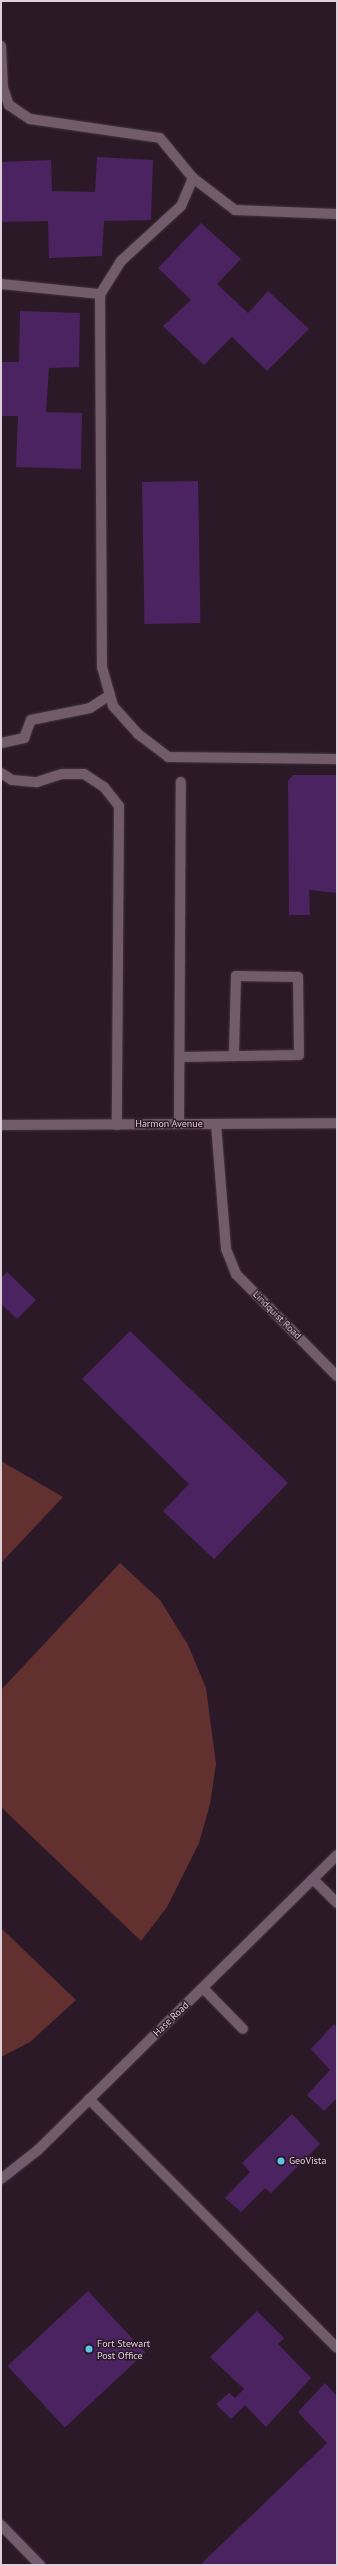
<!DOCTYPE html>
<style>
body{margin:0}
#map{position:relative;width:338px;height:2566px;overflow:hidden;background:#2c1928;font-family:"PT Sans",sans-serif}
div>[style]{position:absolute}
[style*='--x']{left:calc(var(--x)*1px);top:calc(var(--y)*1px);width:calc(var(--w)*1px);rotate:calc(var(--a)*1deg)}
.green>*{inset:0;background:#633030}
.building>*{inset:0;background:#4c2361;transform-origin:0 0}
.roads{filter:drop-shadow(0 0 1px #443541) drop-shadow(0 0 1px #443541)}
.minor>*{height:10px;margin:-5px;padding:0 5px;transform-origin:5px;border-radius:5px;background:#725b6c}
.dots>*{width:11px;height:11px;translate:-50% -50%;box-sizing:border-box;border:2px solid #2c1928;border-radius:50%}
span{translate:-50% -50%;white-space:nowrap;text-align:center;line-height:1.15;-webkit-text-stroke:3px #2c1928;paint-order:stroke}
.street-label{font-size:10px;color:#ddd0d9}
.poi-label{font-size:10px;color:#ddd0d9}
.left{translate:0 -50%;text-align:left}
.frame{position:absolute;inset:0;border:2px solid #ddd0d9;pointer-events:none}
</style>
<div id="map">
<div class="green">
<div style="clip-path:polygon(1px 1461px,63px 1497px,1px 1563px)"></div>
<div style="clip-path:polygon(120px 1563px,160px 1600px,188px 1645px,206px 1688px,216px 1764px,210px 1804px,199px 1843px,167px 1907px,141px 1941px,1px 1807px,1px 1690px)"></div>
<div style="clip-path:polygon(1px 1928px,76px 2000px,30px 2042px,1px 2057px)"></div>
</div>
<div class="building">
<div style="clip-path:polygon(97px 157px,153px 160px,151px 220px,104px 221px,102px 256px,49px 258px,48px 221px,1px 222px,1px 162px,51px 160px,52px 191px,95px 192px)"></div>
<div style="clip-path:polygon(201px 223px,241px 259px,217px 284px,248px 313px,268px 291px,309px 329px,267px 371px,232px 337px,204px 365px,163px 326px,191px 300px,158px 268px)"></div>
<div style="clip-path:polygon(20px 311px,80px 313px,79px 367px,49px 368px,46px 412px,82px 413px,81px 469px,16px 467px,18px 416px,1px 416px,1px 362px,19px 362px)"></div>
<div style="left:198px;top:481px;width:142px;height:56px;rotate:89deg"></div>
<div style="clip-path:polygon(293px 775px,337px 775px,337px 893px,309px 890px,310px 915px,289px 915px,288px 781px)"></div>
<div style="clip-path:polygon(7px 1272px,36px 1300px,17px 1319px,1px 1304px,1px 1278px)"></div>
<div style="clip-path:polygon(130px 1331px,288px 1483px,214px 1559px,163px 1511px,189px 1484px,82px 1379px)"></div>
<div style="clip-path:polygon(334px 2024px,337px 2027px,337px 2098px,324px 2111px,307px 2095px,330px 2070px,311px 2049px)"></div>
<div style="clip-path:polygon(292px 2114px,320px 2144px,271px 2193px,265px 2188px,241px 2212px,225px 2198px,250px 2172px,242px 2163px)"></div>
<div style="left:88px;top:2291px;width:84px;height:110px;rotate:47deg"></div>
<div style="clip-path:polygon(257px 2311px,284px 2338px,278px 2344px,311px 2378px,266px 2427px,245px 2405px,231px 2419px,216px 2404px,229px 2393px,235px 2398px,244px 2389px,210px 2357px)"></div>
<div style="clip-path:polygon(325px 2383px,337px 2396px,337px 2565px,200px 2565px,327px 2443px,298px 2412px)"></div>
</div>
<div class="roads">
<div class="minor">
<div style="--x:1;--y:46;--w:42;--a:87.3"></div>
<div style="--x:3;--y:88;--w:18;--a:71"></div>
<div style="--x:9;--y:105;--w:25;--a:34"></div>
<div style="--x:30;--y:119;--w:131;--a:8.3"></div>
<div style="--x:160;--y:138;--w:52;--a:50.5"></div>
<div style="--x:193;--y:178;--w:53;--a:37.3"></div>
<div style="--x:235;--y:210;--w:102;--a:2.2"></div>
<div style="--x:193;--y:178;--w:30;--a:113"></div>
<div style="--x:181;--y:206;--w:81;--a:137.5"></div>
<div style="--x:121;--y:261;--w:39;--a:122"></div>
<div style="--x:100;--y:294;--w:373;--a:89.7"></div>
<div style="--x:102;--y:667;--w:41;--a:74.2"></div>
<div style="--x:113;--y:706;--w:38;--a:48"></div>
<div style="--x:138;--y:734;--w:38;--a:37"></div>
<div style="--x:168;--y:757;--w:169;--a:0.7"></div>
<div style="--x:1;--y:284;--w:100;--a:5.8"></div>
<div style="--x:1;--y:743;--w:24;--a:-12"></div>
<div style="--x:24;--y:738;--w:19;--a:-69"></div>
<div style="--x:31;--y:720;--w:60;--a:-11.5"></div>
<div style="--x:90;--y:708;--w:24;--a:-33"></div>
<div style="--x:1;--y:773;--w:13;--a:32"></div>
<div style="--x:12;--y:780;--w:25;--a:5"></div>
<div style="--x:37;--y:782;--w:26;--a:-18"></div>
<div style="--x:62;--y:774;--w:22;--a:0"></div>
<div style="--x:84;--y:774;--w:24;--a:33"></div>
<div style="--x:104;--y:787;--w:24;--a:52"></div>
<div style="--x:119;--y:806;--w:319;--a:90.4"></div>
<div style="--x:181;--y:1057;--w:118;--a:-1"></div>
<div style="--x:299;--y:1055;--w:78;--a:-90.7"></div>
<div style="--x:298;--y:977;--w:62;--a:-179.1"></div>
<div style="--x:236;--y:976;--w:78;--a:91.5"></div>
<div style="--x:179;--y:1124;--w:342;--a:-89.7"></div>
<div style="--x:216;--y:1124;--w:125;--a:85.4"></div>
<div style="--x:226;--y:1249;--w:27;--a:68"></div>
<div style="--x:236;--y:1274;--w:144;--a:45.3"></div>
<div style="--x:1;--y:1125;--w:336;--a:-0.3"></div>
<div style="--x:313;--y:1879;--w:34;--a:45"></div>
<div style="--x:203;--y:1988;--w:57;--a:45.7"></div>
<div style="--x:89;--y:2099;--w:351;--a:45.1"></div>
<div style="--x:1;--y:2179;--w:47;--a:-38.1"></div>
<div style="--x:38;--y:2150;--w:420;--a:-44.6"></div>
<div style="--x:1;--y:2525;--w:56;--a:45.7"></div>
</div>
</div>
<div class="dots">
<div style="left:281px;top:2161px;background:#5dc7e8"></div>
<div style="left:89px;top:2349px;background:#5dc7e8"></div>
</div>
<div class="street-label">
<span style="left:169px;top:1124px">Harmon Avenue</span>
<span style="left:277px;top:1315px;rotate:45deg">Lindquist Road</span>
<span style="left:171px;top:2019px;rotate:-44deg">Hase Road</span>
</div>
<div class="poi-label">
<span class="left" style="left:289px;top:2161px">GeoVista</span>
<span class="left" style="left:97px;top:2349px">Fort Stewart<br>Post Office</span>
</div>
<div class="frame"></div>
</div>
